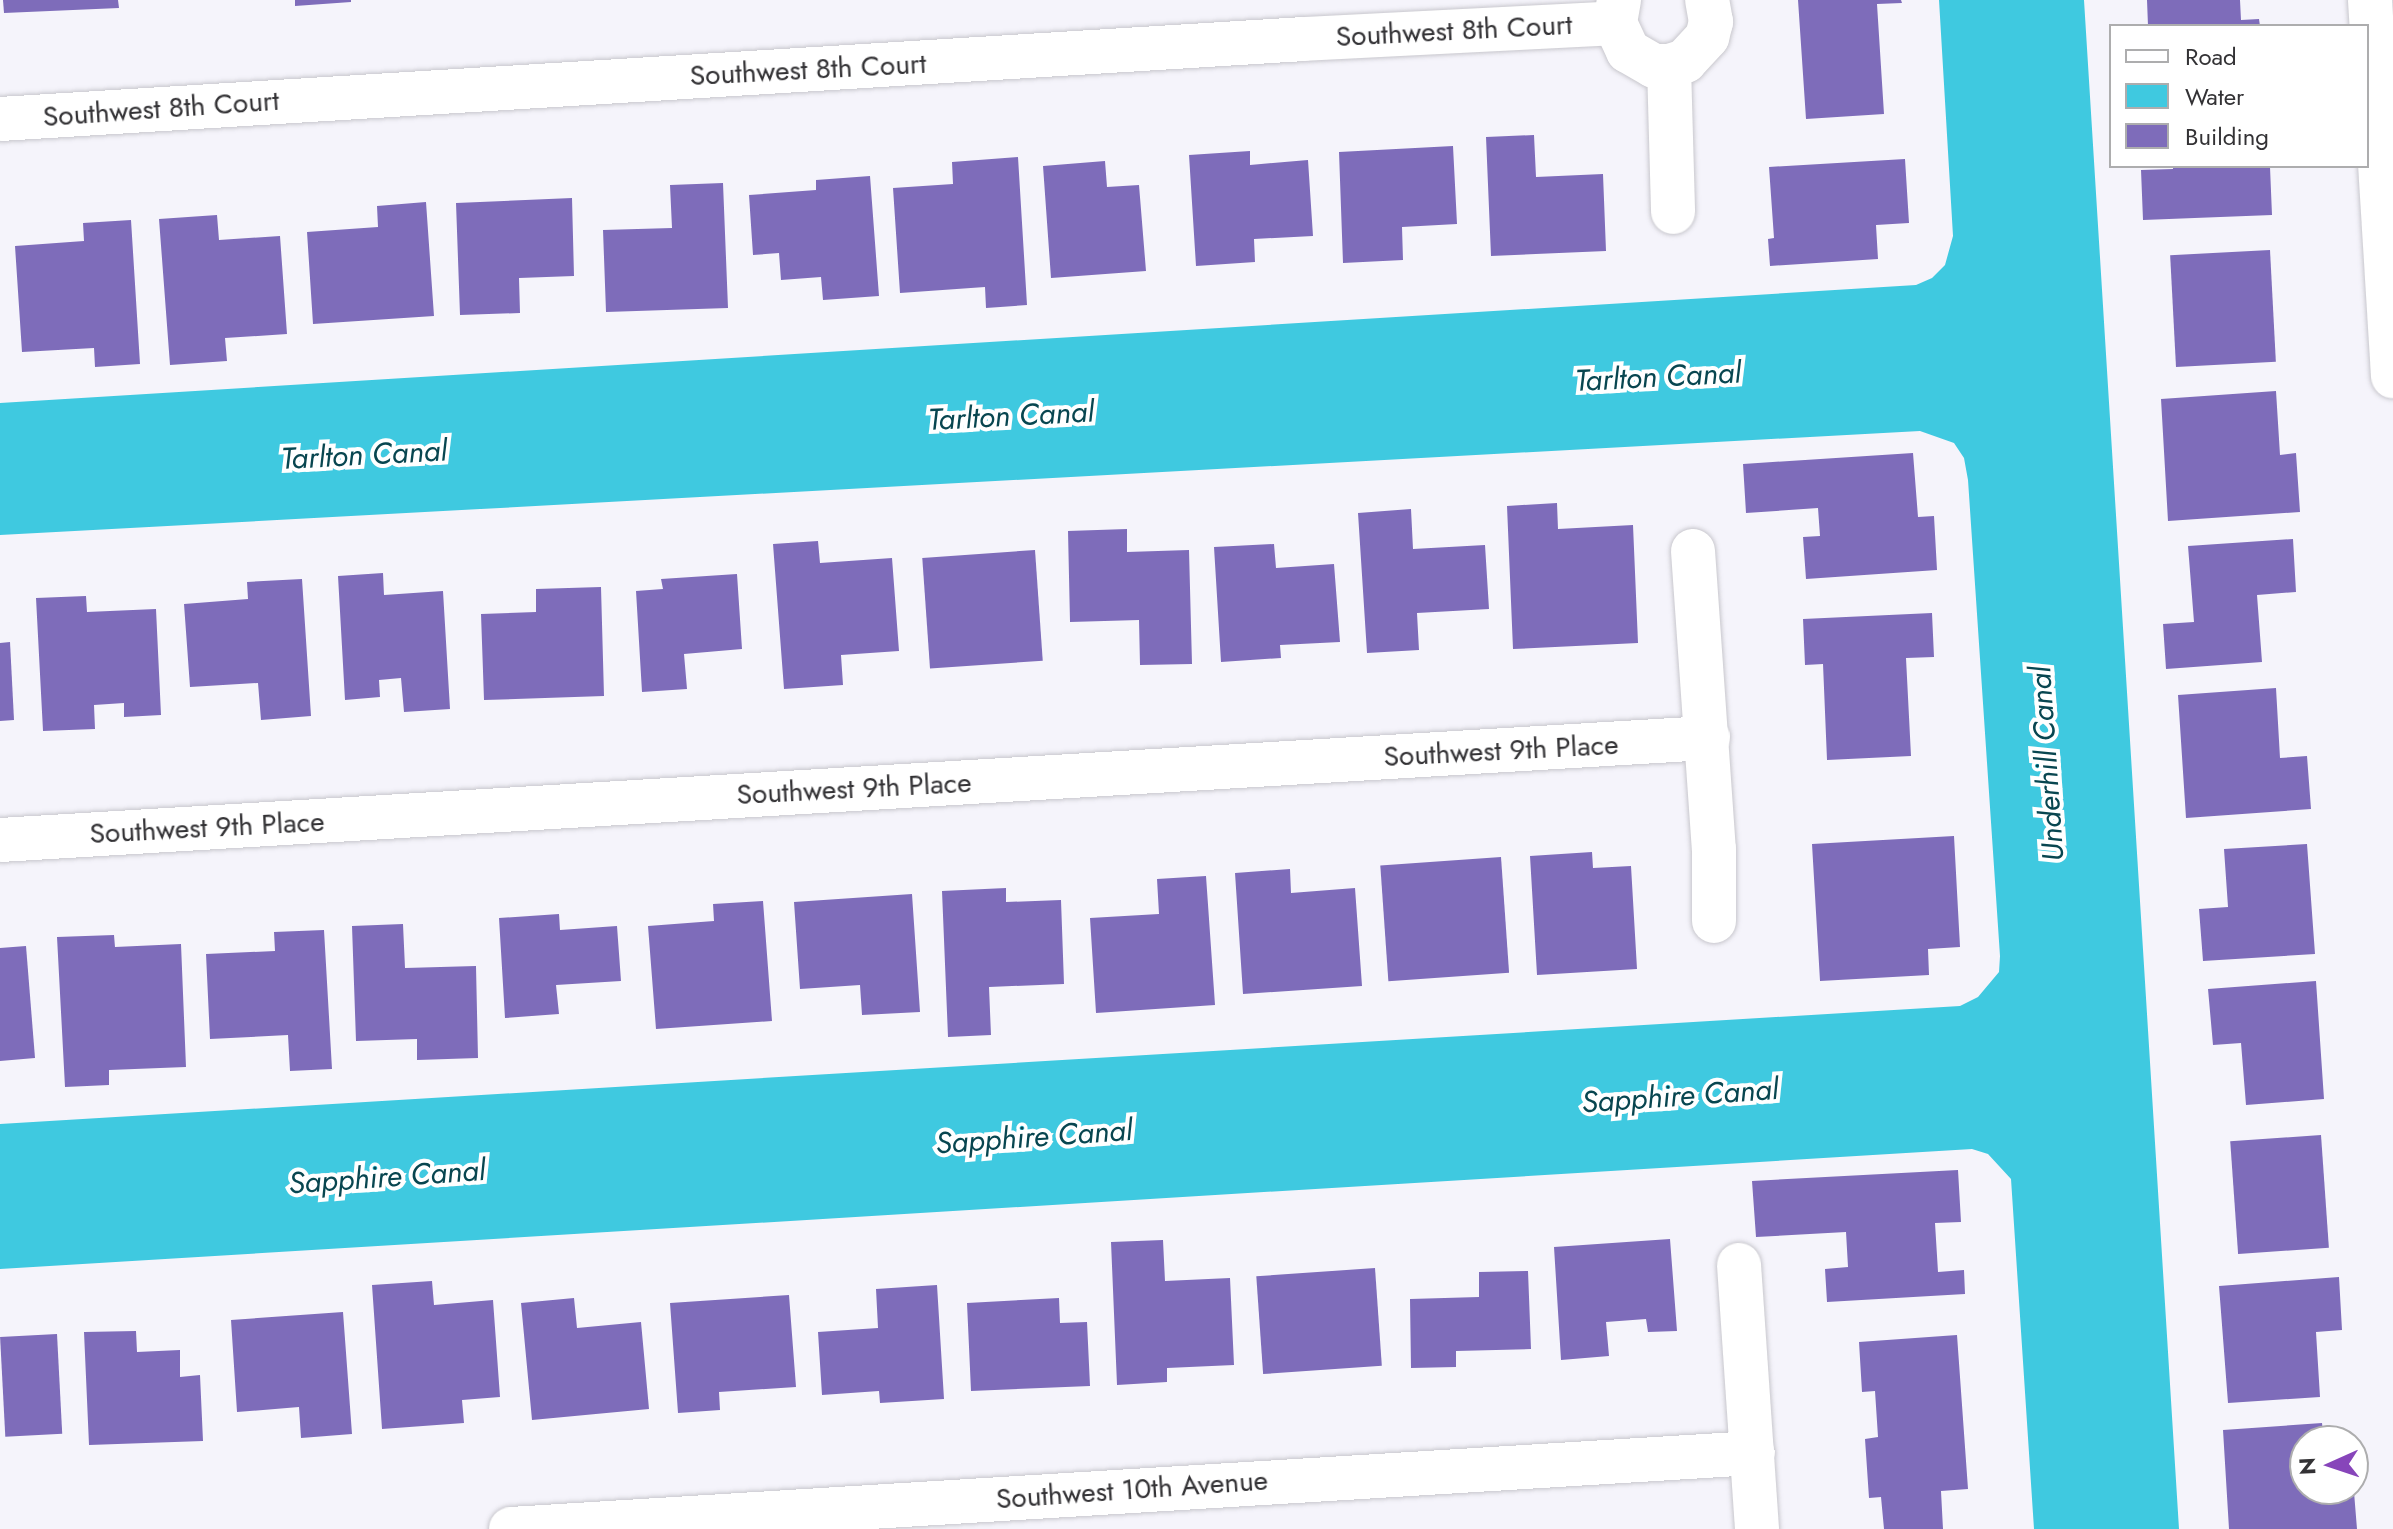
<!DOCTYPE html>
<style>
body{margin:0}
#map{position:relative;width:2393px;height:1529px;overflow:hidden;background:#f5f4fb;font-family:Jost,sans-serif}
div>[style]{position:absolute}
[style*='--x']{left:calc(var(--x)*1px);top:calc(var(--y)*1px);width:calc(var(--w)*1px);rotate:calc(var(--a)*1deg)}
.water>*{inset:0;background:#3fc9e0}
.building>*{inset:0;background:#7e6cba;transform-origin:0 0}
.roads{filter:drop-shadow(0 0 2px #c8c7cd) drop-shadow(0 0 2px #c8c7cd)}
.street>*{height:44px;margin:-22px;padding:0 22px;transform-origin:22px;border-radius:22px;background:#fff}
span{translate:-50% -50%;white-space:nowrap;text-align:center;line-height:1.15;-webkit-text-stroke:8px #fff;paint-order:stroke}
.street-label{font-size:28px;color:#333235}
.water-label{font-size:30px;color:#084650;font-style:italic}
.legend{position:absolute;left:2109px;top:24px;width:260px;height:144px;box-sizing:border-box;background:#fff;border:2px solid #adadae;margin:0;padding:10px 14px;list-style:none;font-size:24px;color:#333235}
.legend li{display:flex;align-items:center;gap:16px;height:40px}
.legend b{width:40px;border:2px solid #adadae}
.north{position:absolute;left:2289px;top:1425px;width:80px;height:80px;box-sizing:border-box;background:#fff;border:2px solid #adadae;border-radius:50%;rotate:267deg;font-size:22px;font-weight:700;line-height:32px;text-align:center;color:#333235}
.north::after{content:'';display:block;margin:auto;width:28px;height:36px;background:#8745ba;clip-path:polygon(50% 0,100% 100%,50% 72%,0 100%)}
</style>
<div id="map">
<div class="water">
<div style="clip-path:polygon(1939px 0,2084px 0,2179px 1529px,2034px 1529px,2011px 1179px,1988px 1154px,1972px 1149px,0 1269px,0 1124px,1960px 1006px,1978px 997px,1999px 972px,2000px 956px,1968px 480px,1964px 458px,1954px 443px,1920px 431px,0 535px,0 403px,1916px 285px,1932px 278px,1945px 265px,1953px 236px)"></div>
</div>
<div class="building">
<div style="clip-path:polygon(3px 0,118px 0,119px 8px,4px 13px)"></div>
<div style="clip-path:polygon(295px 0,351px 0,351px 2px,295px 6px)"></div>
<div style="clip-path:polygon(1798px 0,1901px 0,1902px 3px,1877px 4px,1884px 114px,1806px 119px)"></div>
<div style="clip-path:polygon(2147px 0,2240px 0,2241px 20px,2259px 19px,2260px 26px,2148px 26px)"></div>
<div style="clip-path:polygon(1534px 135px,1536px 177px,1603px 174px,1606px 251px,1491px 256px,1486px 137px)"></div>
<div style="clip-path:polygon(1453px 146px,1457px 224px,1402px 227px,1403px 260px,1343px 263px,1339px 152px)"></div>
<div style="clip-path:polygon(1250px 151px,1250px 165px,1308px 160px,1313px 236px,1254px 239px,1255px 262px,1196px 266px,1189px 155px)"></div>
<div style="clip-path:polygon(1018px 157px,1027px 305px,986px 308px,985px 287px,900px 293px,893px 188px,953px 184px,952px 162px)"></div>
<div style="clip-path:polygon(1905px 159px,1909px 223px,1876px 225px,1878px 259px,1770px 266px,1768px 239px,1774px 238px,1769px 167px)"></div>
<div style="clip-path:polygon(1105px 161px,1107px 187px,1139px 185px,1146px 271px,1051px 278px,1043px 166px)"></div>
<div style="clip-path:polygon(2173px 166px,2270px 167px,2272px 215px,2143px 220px,2141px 170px,2173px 169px)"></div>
<div style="clip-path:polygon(870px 176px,879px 296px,823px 300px,821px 277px,781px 280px,779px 253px,753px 255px,749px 195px,816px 190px,816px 180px)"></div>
<div style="clip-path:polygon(723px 183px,728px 308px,606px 312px,603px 230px,672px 228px,670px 185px)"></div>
<div style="clip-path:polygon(572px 198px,574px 276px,519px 278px,520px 313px,460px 315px,456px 203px)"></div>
<div style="clip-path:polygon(426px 202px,434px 316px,313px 324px,307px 232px,378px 227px,377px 206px)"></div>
<div style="clip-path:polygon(217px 215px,219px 240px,280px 236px,287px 334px,225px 338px,227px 361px,170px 365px,159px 219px)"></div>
<div style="clip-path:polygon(131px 220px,140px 364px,95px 367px,94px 348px,22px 352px,15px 246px,84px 241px,83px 223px)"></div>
<div style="left:2270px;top:250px;width:112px;height:100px;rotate:87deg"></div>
<div style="clip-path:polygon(2276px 391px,2280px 455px,2296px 453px,2300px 512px,2168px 521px,2161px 399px)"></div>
<div style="clip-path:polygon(1913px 453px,1918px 517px,1934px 516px,1937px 570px,1806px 579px,1803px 537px,1820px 536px,1818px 508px,1746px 513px,1743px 464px)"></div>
<div style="clip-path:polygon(1557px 503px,1558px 529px,1633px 525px,1638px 643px,1513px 649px,1507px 506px)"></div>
<div style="clip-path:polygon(1411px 509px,1413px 549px,1485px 545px,1489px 609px,1417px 613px,1419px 650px,1367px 653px,1358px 513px)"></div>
<div style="clip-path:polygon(1127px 529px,1127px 552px,1189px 550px,1192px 664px,1140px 665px,1139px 620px,1070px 622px,1068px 531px)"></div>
<div style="clip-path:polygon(2293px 539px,2296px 592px,2257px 595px,2262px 662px,2166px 669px,2163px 624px,2194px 622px,2188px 546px)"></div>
<div style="clip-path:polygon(818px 541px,820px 563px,892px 558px,899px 651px,841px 655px,843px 685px,784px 689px,773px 544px)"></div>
<div style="clip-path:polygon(1274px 544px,1276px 568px,1334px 564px,1340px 642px,1280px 645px,1281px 658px,1221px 662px,1214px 547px)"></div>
<div style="left:1035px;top:550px;width:111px;height:113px;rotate:86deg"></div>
<div style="clip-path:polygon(383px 573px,384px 595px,443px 591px,450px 709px,404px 712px,401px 678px,379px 680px,380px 697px,345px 700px,338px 576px)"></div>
<div style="clip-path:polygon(737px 574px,742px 649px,684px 654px,687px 689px,642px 692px,636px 591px,663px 589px,661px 579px)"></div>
<div style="clip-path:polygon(302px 579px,311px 716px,261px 720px,258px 683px,190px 687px,184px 604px,248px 599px,247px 582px)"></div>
<div style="clip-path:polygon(601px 587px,604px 696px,484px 700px,481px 614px,536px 612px,536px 589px)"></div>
<div style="clip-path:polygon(86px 596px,87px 612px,156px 609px,161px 715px,124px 717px,124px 703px,94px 705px,95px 729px,43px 731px,36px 598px)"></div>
<div style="clip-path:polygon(1932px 613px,1934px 657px,1906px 658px,1911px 756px,1827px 760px,1823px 664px,1805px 665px,1803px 619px)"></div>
<div style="clip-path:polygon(10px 642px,14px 720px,0 721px,0 643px)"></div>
<div style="clip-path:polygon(2276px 688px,2280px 758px,2307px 756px,2311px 809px,2186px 818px,2178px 695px)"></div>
<div style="clip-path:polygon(1954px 836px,1960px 947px,1928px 949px,1929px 975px,1820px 981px,1812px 844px)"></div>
<div style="clip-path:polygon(2307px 844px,2315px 954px,2203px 961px,2199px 909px,2228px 907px,2224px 849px)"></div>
<div style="clip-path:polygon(1592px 852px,1593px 868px,1631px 866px,1637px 969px,1537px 975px,1530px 856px)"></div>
<div style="left:1501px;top:857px;width:116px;height:121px;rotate:86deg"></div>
<div style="clip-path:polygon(1290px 869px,1291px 893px,1355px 888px,1362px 986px,1243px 994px,1235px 873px)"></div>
<div style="clip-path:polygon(1206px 876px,1215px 1005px,1096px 1013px,1090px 918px,1159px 914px,1157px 879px)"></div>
<div style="clip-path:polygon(1006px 888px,1006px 902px,1061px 900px,1064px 984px,989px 987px,991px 1035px,948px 1037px,942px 891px)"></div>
<div style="clip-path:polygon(912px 894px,920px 1012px,862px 1015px,860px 985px,800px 989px,794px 902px)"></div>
<div style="clip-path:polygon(763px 901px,772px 1021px,656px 1029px,648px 926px,714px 921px,713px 904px)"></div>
<div style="clip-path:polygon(559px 914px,560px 930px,617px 926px,621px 981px,556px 985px,559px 1014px,505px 1018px,499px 918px)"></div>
<div style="clip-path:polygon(403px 924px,405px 968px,476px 966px,478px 1058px,417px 1060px,417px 1039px,356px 1041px,352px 926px)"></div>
<div style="clip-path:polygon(324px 930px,332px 1069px,290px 1071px,288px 1035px,210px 1039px,206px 954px,275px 951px,274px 932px)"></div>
<div style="clip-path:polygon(114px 935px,115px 947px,181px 944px,186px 1067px,109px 1070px,109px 1085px,65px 1087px,57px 937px)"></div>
<div style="clip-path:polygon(26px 946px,35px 1058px,0 1061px,0 948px)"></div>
<div style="clip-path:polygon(2316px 981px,2324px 1099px,2246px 1105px,2241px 1043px,2213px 1045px,2208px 989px)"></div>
<div style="left:2321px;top:1135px;width:113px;height:91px;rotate:86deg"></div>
<div style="clip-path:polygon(1958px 1170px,1961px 1222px,1935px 1223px,1938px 1272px,1964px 1270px,1965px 1294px,1827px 1302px,1825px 1269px,1848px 1267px,1846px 1232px,1756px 1237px,1752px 1181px)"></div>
<div style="clip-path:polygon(1670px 1239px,1677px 1331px,1648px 1332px,1646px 1319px,1606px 1322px,1609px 1356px,1561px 1360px,1554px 1247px)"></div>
<div style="clip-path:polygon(1163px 1240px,1165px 1281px,1230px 1278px,1234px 1365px,1167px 1368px,1167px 1382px,1117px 1385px,1111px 1242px)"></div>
<div style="left:1375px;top:1268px;width:98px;height:119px;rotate:86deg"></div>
<div style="clip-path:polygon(1528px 1271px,1531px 1349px,1456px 1351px,1456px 1367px,1411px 1368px,1410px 1299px,1479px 1297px,1479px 1272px)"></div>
<div style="clip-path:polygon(2339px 1277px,2342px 1330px,2316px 1332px,2320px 1397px,2228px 1403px,2219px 1286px)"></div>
<div style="clip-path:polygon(432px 1281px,434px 1305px,493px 1300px,500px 1397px,462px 1400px,464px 1423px,382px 1429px,372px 1285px)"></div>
<div style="clip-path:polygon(937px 1285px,944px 1399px,880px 1403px,879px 1391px,822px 1395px,818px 1332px,878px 1328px,876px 1289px)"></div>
<div style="clip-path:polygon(789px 1295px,796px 1387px,719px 1392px,720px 1410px,678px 1413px,670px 1303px)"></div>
<div style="clip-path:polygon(574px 1298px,577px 1328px,641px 1322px,649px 1409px,532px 1420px,521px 1303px)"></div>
<div style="clip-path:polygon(1059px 1298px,1060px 1323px,1087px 1322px,1090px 1386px,971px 1391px,967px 1303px)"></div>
<div style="clip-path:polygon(343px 1312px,352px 1434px,301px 1438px,299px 1407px,237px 1412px,231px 1320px)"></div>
<div style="clip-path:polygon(136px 1331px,137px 1352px,180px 1350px,180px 1377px,200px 1375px,203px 1441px,89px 1445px,84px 1332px)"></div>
<div style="left:57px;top:1334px;width:100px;height:57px;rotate:87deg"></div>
<div style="clip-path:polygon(1957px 1335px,1968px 1489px,1941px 1491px,1943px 1529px,1884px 1529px,1881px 1497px,1869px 1498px,1865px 1439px,1878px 1437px,1875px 1391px,1862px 1392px,1859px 1342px)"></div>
<div style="clip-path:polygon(2322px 1423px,2324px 1441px,2305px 1441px,2305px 1489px,2327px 1489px,2327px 1494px,2354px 1492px,2357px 1529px,2229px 1529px,2223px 1430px)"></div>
</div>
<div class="roads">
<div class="street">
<div style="--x:1619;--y:0;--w:23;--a:100"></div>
<div style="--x:1615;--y:23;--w:31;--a:65"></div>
<div style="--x:1628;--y:51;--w:30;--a:30"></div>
<div style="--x:1654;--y:66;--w:15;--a:0"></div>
<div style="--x:1669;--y:66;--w:17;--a:-17"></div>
<div style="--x:1685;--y:61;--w:33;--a:-47"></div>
<div style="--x:1707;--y:37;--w:16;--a:-75"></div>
<div style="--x:1711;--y:22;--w:22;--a:-100"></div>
<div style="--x:2370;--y:0;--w:377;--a:86.5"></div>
<div style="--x:1669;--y:66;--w:146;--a:88.4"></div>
<div style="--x:0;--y:119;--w:1305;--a:-3.51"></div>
<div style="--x:1303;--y:39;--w:312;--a:-2.9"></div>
<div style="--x:1693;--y:551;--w:299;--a:86"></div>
<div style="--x:1714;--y:849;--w:72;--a:90"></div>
<div style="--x:0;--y:840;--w:1711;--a:-3.42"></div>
<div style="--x:1739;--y:1265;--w:265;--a:86.1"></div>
<div style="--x:511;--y:1529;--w:1244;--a:-3.5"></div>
</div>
</div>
<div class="street-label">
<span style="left:1454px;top:31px;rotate:-3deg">Southwest 8th Court</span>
<span style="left:808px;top:70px;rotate:-3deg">Southwest 8th Court</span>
<span style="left:161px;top:109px;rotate:-4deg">Southwest 8th Court</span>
<span style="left:1501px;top:751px;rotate:-3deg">Southwest 9th Place</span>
<span style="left:854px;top:789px;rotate:-3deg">Southwest 9th Place</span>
<span style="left:207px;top:828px;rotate:-3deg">Southwest 9th Place</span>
<span style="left:1132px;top:1490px;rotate:-4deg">Southwest 10th Avenue</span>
</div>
<div class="water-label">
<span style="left:1658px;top:377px;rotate:-3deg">Tarlton Canal</span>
<span style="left:1011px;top:416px;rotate:-3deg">Tarlton Canal</span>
<span style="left:364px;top:455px;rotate:-3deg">Tarlton Canal</span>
<span style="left:2047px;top:764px;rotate:-94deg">Underhill Canal</span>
<span style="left:1680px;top:1096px;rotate:-4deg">Sapphire Canal</span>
<span style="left:1034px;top:1137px;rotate:-4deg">Sapphire Canal</span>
<span style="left:387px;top:1177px;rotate:-4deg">Sapphire Canal</span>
</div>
<ul class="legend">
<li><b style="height:10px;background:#fff"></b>Road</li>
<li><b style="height:22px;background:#3fc9e0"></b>Water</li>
<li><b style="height:22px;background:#7e6cba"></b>Building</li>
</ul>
<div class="north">N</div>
</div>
